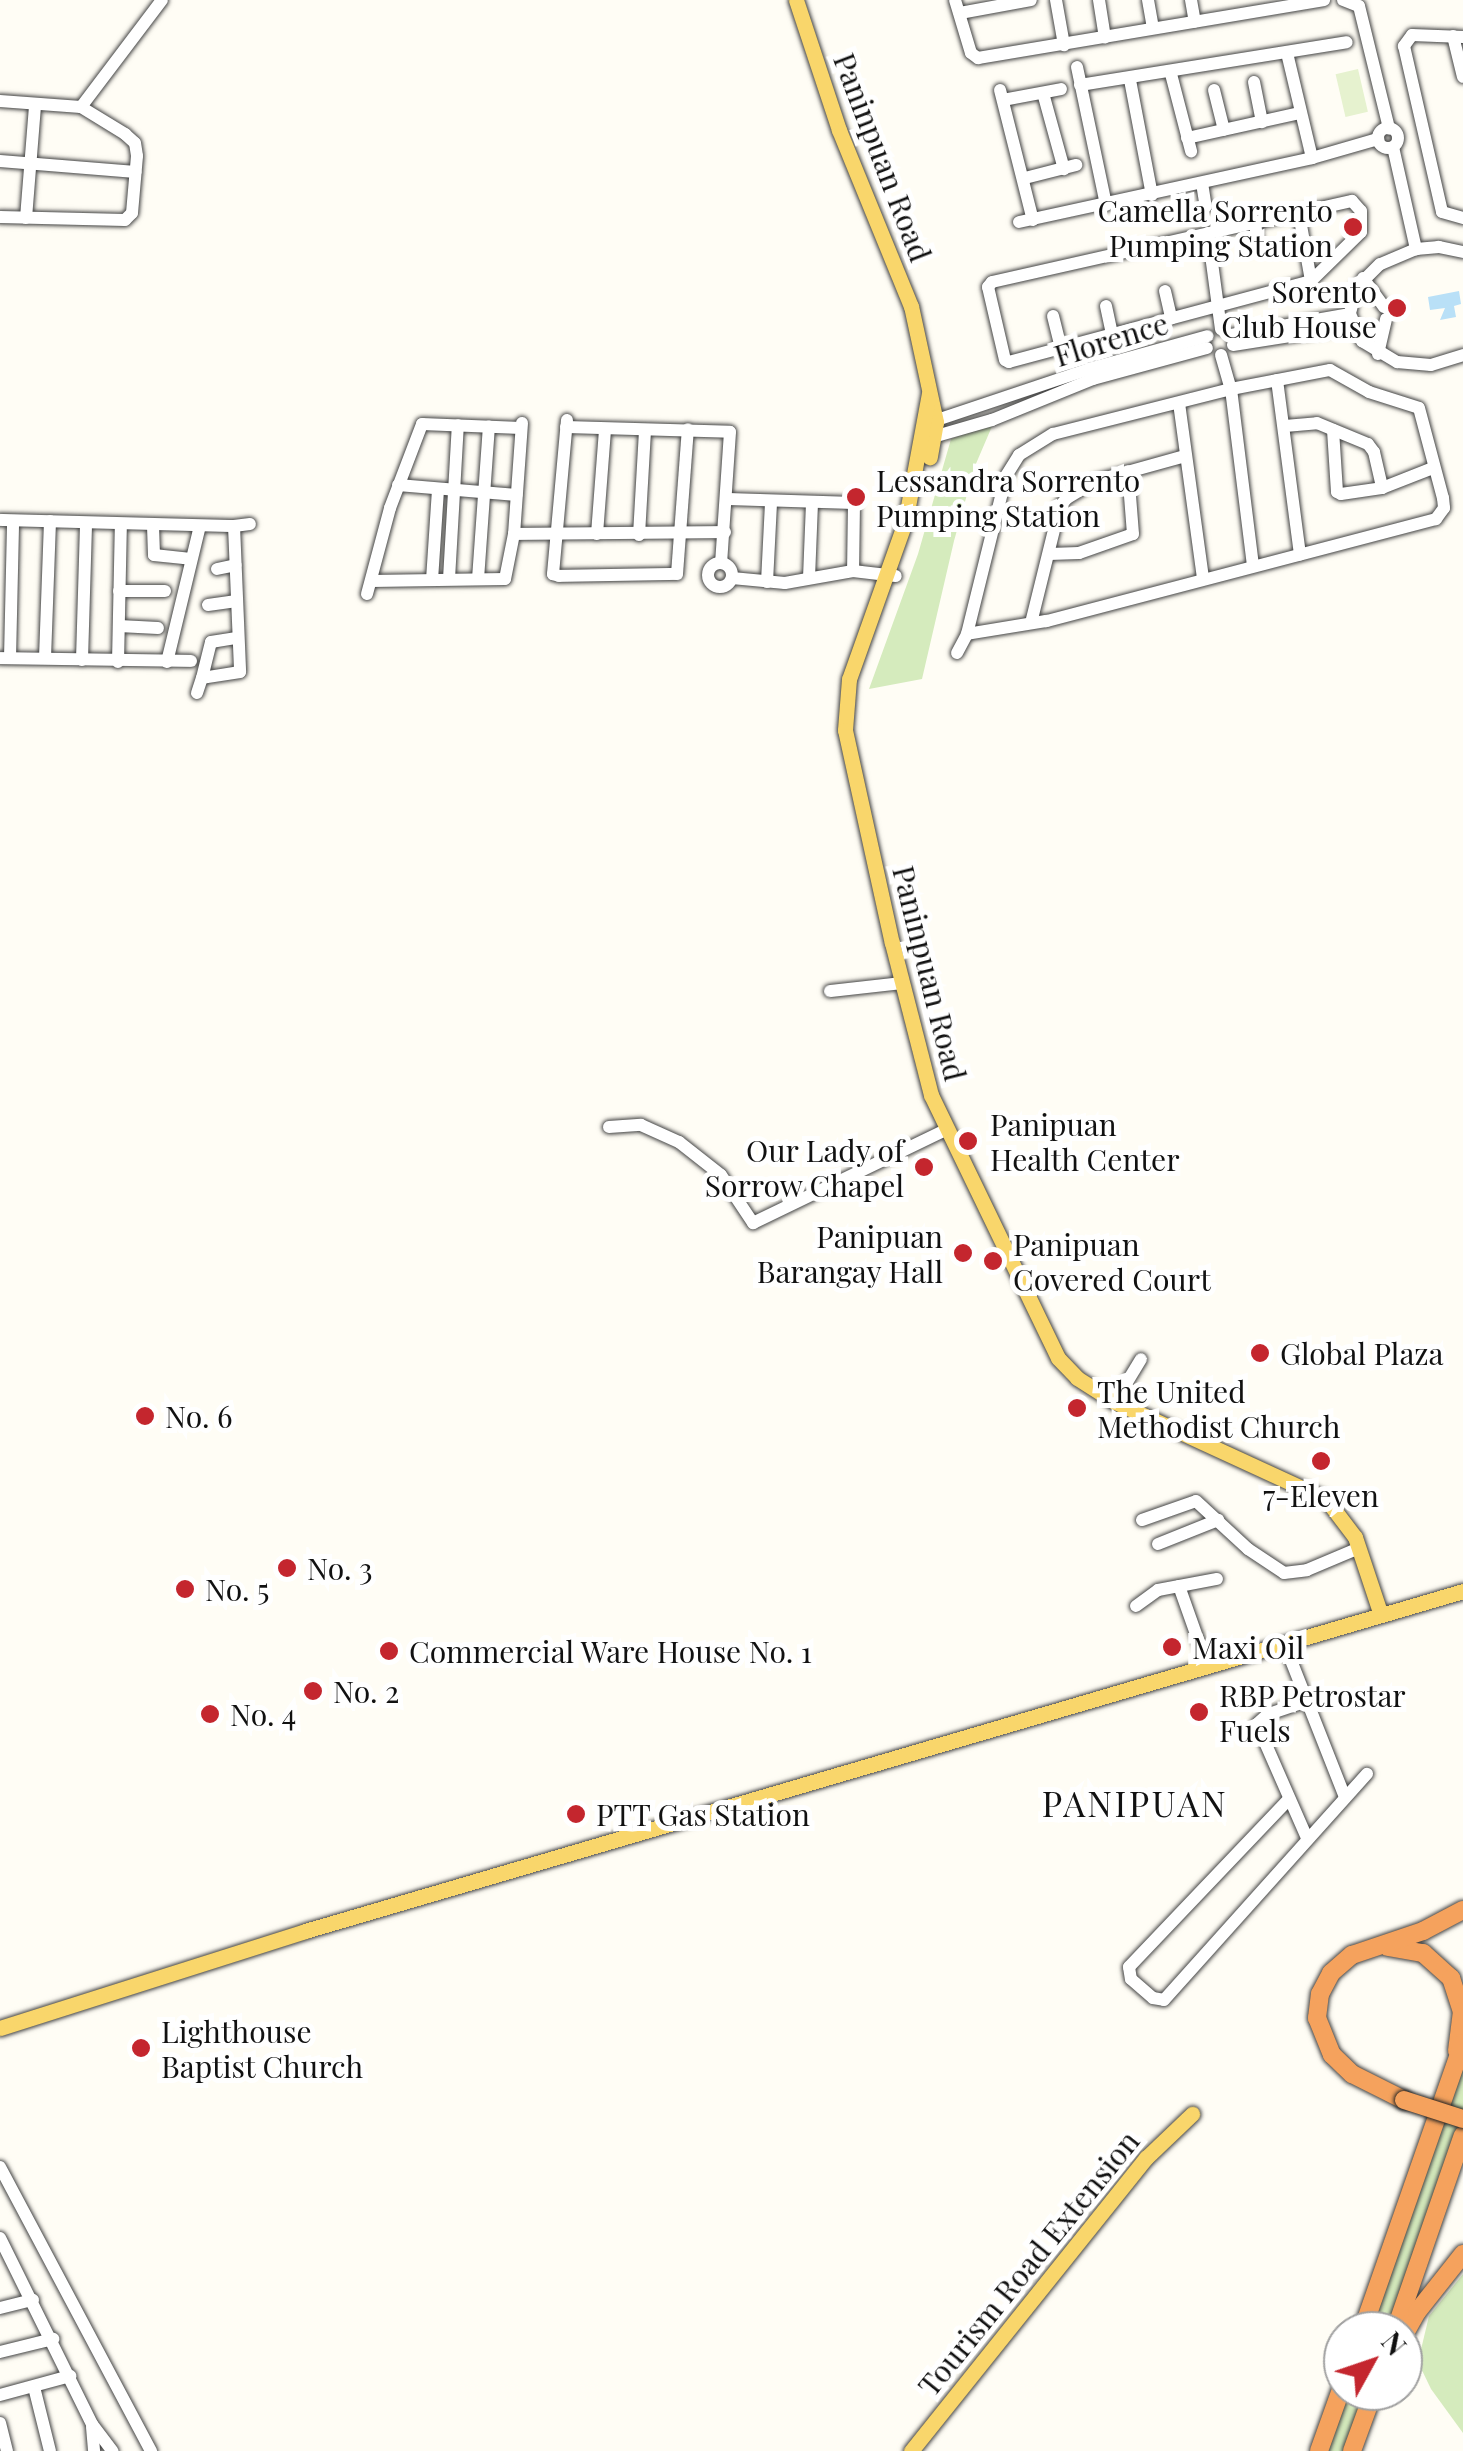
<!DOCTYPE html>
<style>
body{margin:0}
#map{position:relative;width:1463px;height:2451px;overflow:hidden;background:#fffdf5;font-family:"Playfair Display",serif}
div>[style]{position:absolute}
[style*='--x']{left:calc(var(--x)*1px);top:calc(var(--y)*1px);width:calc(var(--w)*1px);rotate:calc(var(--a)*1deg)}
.green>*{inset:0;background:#d5ebbd}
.pitch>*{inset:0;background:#e6f2cf;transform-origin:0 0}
.water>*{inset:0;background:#b9e0f7}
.roads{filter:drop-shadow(0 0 2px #444) drop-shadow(0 0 2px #444)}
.minor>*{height:12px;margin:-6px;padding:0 6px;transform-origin:6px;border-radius:6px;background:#fff}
.minor>.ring{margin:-6px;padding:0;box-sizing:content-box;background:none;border:12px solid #fff;border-radius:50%}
.major>*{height:15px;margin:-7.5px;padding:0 7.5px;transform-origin:7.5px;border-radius:7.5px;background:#f9d66b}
.highway>*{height:18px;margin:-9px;padding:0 9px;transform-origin:9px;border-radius:9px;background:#f5a25d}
.bridges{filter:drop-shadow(0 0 2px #222) drop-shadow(0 0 2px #222)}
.highway-bridge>*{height:18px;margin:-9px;padding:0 9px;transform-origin:9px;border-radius:9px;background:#f5a25d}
.dots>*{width:28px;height:28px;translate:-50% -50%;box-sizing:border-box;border:5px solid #fff;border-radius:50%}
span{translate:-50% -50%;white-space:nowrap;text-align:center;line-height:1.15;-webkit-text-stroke:10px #fff;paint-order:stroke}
.street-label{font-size:30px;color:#111}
.poi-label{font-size:30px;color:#111}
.right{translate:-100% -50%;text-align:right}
.left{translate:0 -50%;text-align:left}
.quarter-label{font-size:35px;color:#111;letter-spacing:2.5px}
.north{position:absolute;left:1323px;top:2311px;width:100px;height:100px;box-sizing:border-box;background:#fff;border:2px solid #a0a0a0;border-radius:50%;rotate:50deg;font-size:28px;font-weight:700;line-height:40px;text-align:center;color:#111}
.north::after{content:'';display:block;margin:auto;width:35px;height:45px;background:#c4262e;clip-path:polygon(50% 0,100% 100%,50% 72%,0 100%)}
</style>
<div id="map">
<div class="green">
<div style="clip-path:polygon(993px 424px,975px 466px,954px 541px,922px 679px,869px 689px,918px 554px,951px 439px)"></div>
<div style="clip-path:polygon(1463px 2061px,1463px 2120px,1389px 2331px,1368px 2331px)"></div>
<div style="clip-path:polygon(1463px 2274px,1463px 2433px,1431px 2389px,1418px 2362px,1429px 2316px)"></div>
<div style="clip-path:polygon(1347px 2391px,1368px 2391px,1346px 2451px,1325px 2451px)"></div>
</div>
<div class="pitch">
<div style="left:1358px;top:69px;width:44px;height:23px;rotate:77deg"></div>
</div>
<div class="water">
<div style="clip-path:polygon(1459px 291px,1461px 304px,1454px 306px,1456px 317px,1440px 320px,1445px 308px,1430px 310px,1428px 297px)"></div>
</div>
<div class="roads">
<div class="minor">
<div style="--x:955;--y:0;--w:55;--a:73.2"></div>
<div style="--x:971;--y:53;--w:9;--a:36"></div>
<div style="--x:978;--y:58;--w:351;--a:-9.5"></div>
<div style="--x:1056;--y:0;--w:46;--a:79.9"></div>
<div style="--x:1099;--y:0;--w:38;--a:81"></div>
<div style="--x:1148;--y:0;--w:28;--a:80"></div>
<div style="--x:1191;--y:0;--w:22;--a:80"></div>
<div style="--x:1343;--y:0;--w:17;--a:21"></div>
<div style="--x:1359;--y:6;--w:126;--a:76.2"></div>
<div style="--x:960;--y:13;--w:72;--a:-10.4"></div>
<div style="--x:1453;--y:36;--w:42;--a:76.3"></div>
<div style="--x:1463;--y:37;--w:51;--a:-177.8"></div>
<div style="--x:1412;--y:35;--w:14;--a:126"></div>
<div style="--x:1404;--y:46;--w:170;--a:77.1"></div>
<div style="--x:1442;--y:212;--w:22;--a:16"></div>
<div style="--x:1287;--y:53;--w:108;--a:76.6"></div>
<div style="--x:1077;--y:67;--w:141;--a:78.1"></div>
<div style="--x:1171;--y:74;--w:80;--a:75.4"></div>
<div style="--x:1130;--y:80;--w:117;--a:79.2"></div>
<div style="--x:1254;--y:82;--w:41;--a:78.7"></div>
<div style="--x:1080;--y:85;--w:270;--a:-9.1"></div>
<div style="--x:1000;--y:90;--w:134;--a:75.8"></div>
<div style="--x:1214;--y:90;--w:41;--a:76"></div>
<div style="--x:1043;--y:93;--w:79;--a:74.6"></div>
<div style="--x:1003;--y:100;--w:59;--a:-10.7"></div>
<div style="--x:0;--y:101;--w:81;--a:4.2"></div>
<div style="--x:81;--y:107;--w:52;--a:31.5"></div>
<div style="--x:125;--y:134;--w:13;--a:42"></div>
<div style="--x:135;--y:143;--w:13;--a:81"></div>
<div style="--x:137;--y:156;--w:57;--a:95"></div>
<div style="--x:132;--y:213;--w:10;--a:135"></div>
<div style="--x:125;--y:220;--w:125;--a:-178.6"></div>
<div style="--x:81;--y:107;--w:134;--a:-52.9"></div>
<div class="ring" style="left:1378px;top:128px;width:8px;height:8px"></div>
<div style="--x:1187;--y:138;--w:116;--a:-12.5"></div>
<div style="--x:1393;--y:147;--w:105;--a:77.3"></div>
<div style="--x:0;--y:161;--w:136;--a:4.6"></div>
<div style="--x:1025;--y:178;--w:53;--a:-14.3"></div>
<div style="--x:1202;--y:183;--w:24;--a:81"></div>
<div style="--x:1352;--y:201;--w:13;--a:48"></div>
<div style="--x:1361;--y:211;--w:21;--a:90"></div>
<div style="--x:1361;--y:232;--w:70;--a:135.6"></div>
<div style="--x:1311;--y:281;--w:313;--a:165"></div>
<div style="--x:1009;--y:362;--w:4;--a:-153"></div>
<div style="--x:1005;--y:360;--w:75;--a:-103.1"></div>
<div style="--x:988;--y:287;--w:6;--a:-51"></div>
<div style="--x:992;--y:282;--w:369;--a:-12.7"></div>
<div style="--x:1299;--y:214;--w:68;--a:79.8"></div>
<div style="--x:26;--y:218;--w:113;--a:-85.4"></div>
<div style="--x:1019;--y:222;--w:300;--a:-12.3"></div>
<div style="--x:1312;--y:158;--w:69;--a:-16.1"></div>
<div style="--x:1255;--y:222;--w:26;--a:83"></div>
<div style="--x:1208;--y:233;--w:97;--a:82.3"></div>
<div style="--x:1463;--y:252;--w:25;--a:-168"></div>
<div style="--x:1439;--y:247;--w:23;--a:175"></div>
<div style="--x:1416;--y:249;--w:39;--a:157"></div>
<div style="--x:1380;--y:264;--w:33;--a:135"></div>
<div style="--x:1357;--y:287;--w:28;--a:105"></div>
<div style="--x:1350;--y:314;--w:30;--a:66"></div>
<div style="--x:1362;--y:341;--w:41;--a:31"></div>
<div style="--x:1397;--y:362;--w:34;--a:5"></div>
<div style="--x:1431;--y:365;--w:34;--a:-17"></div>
<div style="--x:1363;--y:278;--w:36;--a:54"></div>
<div style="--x:1165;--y:291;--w:28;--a:77"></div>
<div style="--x:1106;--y:306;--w:29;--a:78"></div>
<div style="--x:1053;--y:316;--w:33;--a:76"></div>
<div style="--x:1231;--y:335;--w:121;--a:-10"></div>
<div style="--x:1233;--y:345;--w:122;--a:-8.9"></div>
<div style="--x:1378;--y:354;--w:36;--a:-77"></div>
<div style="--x:1221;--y:355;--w:35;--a:74"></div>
<div style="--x:1231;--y:389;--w:178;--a:82.9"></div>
<div style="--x:1277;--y:380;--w:176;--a:82.5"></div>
<div style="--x:1179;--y:403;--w:178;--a:82.2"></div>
<div style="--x:567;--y:420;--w:155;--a:95.2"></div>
<div style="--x:553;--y:574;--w:6;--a:18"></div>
<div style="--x:559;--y:576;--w:118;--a:-1"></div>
<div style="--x:677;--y:574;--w:145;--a:-85.7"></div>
<div style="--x:522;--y:423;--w:111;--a:94.1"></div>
<div style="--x:514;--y:534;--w:211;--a:-0.5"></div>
<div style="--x:928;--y:423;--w:170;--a:-18.5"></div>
<div style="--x:1089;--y:369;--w:123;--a:-15.5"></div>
<div style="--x:1285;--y:426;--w:32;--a:-5"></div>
<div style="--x:1317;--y:423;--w:55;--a:22.4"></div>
<div style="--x:1368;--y:444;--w:10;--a:53"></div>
<div style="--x:1374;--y:452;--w:37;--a:77"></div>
<div style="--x:566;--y:427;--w:164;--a:1.7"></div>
<div style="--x:730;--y:432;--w:131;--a:93.9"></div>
<div style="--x:1333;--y:430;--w:62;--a:86.3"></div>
<div style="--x:1337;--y:492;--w:4;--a:27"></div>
<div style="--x:1341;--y:494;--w:41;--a:-8.3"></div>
<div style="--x:1382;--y:488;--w:55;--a:-21.4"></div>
<div style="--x:926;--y:439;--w:69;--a:-16.1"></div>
<div style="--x:992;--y:420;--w:109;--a:-22.1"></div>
<div style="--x:1093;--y:379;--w:118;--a:-15.2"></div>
<div style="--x:398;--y:485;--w:119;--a:4.8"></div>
<div style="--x:728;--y:499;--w:126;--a:1.8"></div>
<div style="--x:854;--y:503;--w:68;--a:90.8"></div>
<div style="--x:0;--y:520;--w:234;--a:1.5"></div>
<div style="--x:234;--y:526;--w:146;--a:87.6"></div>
<div style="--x:240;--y:672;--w:38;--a:171"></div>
<div style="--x:202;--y:678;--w:37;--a:-76"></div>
<div style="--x:211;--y:642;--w:26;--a:-9"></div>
<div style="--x:153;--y:526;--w:29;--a:88"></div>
<div style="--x:154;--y:555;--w:37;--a:6"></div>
<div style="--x:234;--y:526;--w:16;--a:-7"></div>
<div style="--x:597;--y:534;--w:105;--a:-85.6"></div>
<div style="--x:639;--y:535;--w:105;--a:-86.7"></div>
<div style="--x:1049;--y:554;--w:30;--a:-2"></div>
<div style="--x:1079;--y:553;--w:57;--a:-19.4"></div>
<div style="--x:1133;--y:534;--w:63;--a:-94.5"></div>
<div class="ring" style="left:708px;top:563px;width:12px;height:12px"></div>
<div style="--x:217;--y:569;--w:19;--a:-12"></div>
<div style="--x:732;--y:578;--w:53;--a:5.4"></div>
<div style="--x:785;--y:583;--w:69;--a:-10"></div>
<div style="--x:853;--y:571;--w:43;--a:6.6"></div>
<div style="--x:809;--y:578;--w:76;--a:-87.7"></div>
<div style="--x:449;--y:579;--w:154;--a:-86.7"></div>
<div style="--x:478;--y:579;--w:153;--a:-85.9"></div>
<div style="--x:432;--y:580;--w:91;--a:-86.2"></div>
<div style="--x:371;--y:581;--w:134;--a:-0.9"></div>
<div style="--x:505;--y:579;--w:46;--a:-78.7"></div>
<div style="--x:767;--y:582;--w:80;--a:-87.1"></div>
<div style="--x:119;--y:591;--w:46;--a:0"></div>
<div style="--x:367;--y:594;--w:89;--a:-75"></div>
<div style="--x:390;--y:508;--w:90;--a:-69.1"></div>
<div style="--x:422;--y:424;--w:99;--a:2.3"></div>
<div style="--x:208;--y:605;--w:27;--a:-8"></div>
<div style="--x:1031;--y:623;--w:121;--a:-76.1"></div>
<div style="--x:1060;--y:506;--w:11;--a:-49"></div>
<div style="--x:1067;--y:498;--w:33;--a:-31"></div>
<div style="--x:1095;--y:481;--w:93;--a:-15.5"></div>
<div style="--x:119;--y:626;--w:39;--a:3"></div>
<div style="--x:957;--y:653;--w:21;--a:-62"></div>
<div style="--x:967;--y:634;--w:163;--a:-76.1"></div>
<div style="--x:1006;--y:476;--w:25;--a:-58"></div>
<div style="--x:1019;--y:455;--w:40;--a:-32"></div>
<div style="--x:1053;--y:434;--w:184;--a:-14.2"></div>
<div style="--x:1231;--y:389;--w:101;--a:-10.9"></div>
<div style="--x:1330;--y:370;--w:45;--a:29.4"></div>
<div style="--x:1369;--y:392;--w:52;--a:17.7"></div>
<div style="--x:1419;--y:408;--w:93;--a:75.1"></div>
<div style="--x:1443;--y:498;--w:10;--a:84"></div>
<div style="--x:1444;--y:508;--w:14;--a:126"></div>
<div style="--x:1436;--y:519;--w:403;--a:165.3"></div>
<div style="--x:1046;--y:621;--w:80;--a:170.7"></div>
<div style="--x:0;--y:658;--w:191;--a:0.9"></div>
<div style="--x:10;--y:658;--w:137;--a:-88.7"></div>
<div style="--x:45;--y:658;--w:137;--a:-87.9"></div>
<div style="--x:82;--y:660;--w:136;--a:-88.3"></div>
<div style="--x:118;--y:662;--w:138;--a:-88.8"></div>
<div style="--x:167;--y:662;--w:140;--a:-76.4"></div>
<div style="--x:197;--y:693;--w:16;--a:-72"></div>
<div style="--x:830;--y:991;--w:71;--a:-6.4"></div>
<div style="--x:609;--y:1127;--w:32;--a:-4"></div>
<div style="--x:641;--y:1125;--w:42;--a:24.1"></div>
<div style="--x:679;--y:1142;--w:53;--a:38.2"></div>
<div style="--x:721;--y:1175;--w:58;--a:56.3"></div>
<div style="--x:753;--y:1223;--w:213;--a:-25.8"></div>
<div style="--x:1115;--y:1402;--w:50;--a:-58.8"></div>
<div style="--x:1142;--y:1520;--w:57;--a:-19.4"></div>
<div style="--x:1196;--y:1501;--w:71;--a:42.7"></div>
<div style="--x:1248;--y:1549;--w:43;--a:33.7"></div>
<div style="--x:1284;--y:1573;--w:23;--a:-7"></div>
<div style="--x:1307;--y:1570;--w:56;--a:-22.9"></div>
<div style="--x:1158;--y:1544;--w:65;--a:-21.8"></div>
<div style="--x:1179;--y:1586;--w:87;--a:70.5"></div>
<div style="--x:1136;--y:1606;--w:27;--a:-36"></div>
<div style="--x:1158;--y:1590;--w:60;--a:-10.6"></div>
<div style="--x:1285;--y:1645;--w:163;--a:68.5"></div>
<div style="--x:1304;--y:1702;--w:39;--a:161"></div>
<div style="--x:1267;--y:1715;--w:13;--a:138"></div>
<div style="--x:1257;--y:1724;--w:124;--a:66.3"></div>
<div style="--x:1289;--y:1799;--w:232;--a:133.6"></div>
<div style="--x:1129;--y:1967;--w:12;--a:81"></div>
<div style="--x:1131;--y:1979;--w:29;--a:41"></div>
<div style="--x:1153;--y:1998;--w:11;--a:10"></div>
<div style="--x:1164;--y:2000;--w:304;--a:-48.1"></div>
<div style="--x:0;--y:2167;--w:322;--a:62"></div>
<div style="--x:0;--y:2238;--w:208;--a:63.7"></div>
<div style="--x:92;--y:2424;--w:34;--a:53"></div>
<div style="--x:0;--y:2308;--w:34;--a:-14"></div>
<div style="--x:0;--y:2352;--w:55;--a:-13.8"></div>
<div style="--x:34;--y:2387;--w:66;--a:76"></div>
<div style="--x:0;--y:2395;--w:73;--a:-15.2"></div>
<div style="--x:0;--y:2423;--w:29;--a:76"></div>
<div style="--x:92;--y:2427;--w:24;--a:85"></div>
</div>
<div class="major">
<div style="--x:796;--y:0;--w:137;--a:71.7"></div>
<div style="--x:839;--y:130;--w:190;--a:67.8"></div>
<div style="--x:911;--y:306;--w:119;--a:77.8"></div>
<div style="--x:936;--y:422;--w:36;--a:100"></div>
<div style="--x:929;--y:393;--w:131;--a:100.5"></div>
<div style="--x:905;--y:522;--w:167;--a:109.6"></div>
<div style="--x:849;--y:679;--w:51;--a:94.5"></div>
<div style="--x:845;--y:730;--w:218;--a:77.6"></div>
<div style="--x:892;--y:943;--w:157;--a:75.6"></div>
<div style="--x:931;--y:1095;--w:292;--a:64.2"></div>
<div style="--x:1058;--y:1358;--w:28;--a:46"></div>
<div style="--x:1077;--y:1378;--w:45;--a:32.3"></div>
<div style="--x:1115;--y:1402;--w:232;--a:24.7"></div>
<div style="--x:1326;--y:1499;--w:48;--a:52.7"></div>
<div style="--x:1355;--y:1537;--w:82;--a:71.6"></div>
<div style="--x:0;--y:2028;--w:320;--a:-17.6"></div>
<div style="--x:305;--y:1931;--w:1207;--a:-16.36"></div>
<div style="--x:911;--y:2451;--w:376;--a:-51.3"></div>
<div style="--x:1146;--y:2158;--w:64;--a:-43.7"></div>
</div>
<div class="highway">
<div style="--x:1388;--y:1947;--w:36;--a:10"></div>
<div style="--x:1423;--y:1953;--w:38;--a:42"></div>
<div style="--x:1451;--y:1978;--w:35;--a:72"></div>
<div style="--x:1462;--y:2011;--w:40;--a:97.1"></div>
<div style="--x:1404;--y:2100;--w:58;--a:-153.4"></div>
<div style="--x:1352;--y:2074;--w:28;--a:-136"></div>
<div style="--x:1332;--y:2055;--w:40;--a:-112"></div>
<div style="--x:1317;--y:2018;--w:24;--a:-83"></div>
<div style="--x:1320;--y:1994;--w:24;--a:-62"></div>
<div style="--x:1331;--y:1973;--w:28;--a:-41"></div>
<div style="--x:1352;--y:1955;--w:75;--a:-18.7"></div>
<div style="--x:1423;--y:1931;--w:45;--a:-27.7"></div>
<div style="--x:1362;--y:2331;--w:305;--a:-70.7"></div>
<div style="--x:1395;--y:2331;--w:207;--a:-70.9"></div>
<div style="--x:1403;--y:2337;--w:29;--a:-61"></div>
<div style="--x:1417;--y:2312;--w:74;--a:-51.6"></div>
<div style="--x:1319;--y:2451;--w:71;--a:-70.3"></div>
<div style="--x:1352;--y:2451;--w:64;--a:-69.9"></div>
</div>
</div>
<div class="bridges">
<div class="highway-bridge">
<div style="--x:1404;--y:2100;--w:62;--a:17.9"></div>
</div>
</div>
<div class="dots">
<div style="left:1353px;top:227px;background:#c4262e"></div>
<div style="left:1397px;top:308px;background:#c4262e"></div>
<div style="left:856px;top:497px;background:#c4262e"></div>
<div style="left:968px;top:1141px;background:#c4262e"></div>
<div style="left:924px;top:1167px;background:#c4262e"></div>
<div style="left:963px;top:1253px;background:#c4262e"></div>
<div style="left:993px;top:1261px;background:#c4262e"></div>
<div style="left:1260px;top:1353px;background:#c4262e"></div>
<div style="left:1077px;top:1408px;background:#c4262e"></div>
<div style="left:145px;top:1416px;background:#c4262e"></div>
<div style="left:1321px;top:1461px;background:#c4262e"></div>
<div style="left:287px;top:1568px;background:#c4262e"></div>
<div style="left:185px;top:1589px;background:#c4262e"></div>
<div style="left:1172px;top:1647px;background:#c4262e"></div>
<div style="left:389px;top:1651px;background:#c4262e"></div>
<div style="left:313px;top:1691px;background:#c4262e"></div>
<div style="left:1199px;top:1712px;background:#c4262e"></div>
<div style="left:210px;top:1714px;background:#c4262e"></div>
<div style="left:576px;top:1814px;background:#c4262e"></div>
<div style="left:141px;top:2048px;background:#c4262e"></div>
</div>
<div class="street-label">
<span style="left:883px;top:157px;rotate:69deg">Paninpuan Road</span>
<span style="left:1111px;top:339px;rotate:-17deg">Florence</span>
<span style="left:930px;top:973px;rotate:76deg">Paninpuan Road</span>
<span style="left:1028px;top:2263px;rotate:-51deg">Tourism Road Extension</span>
</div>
<div class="poi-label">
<span class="right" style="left:1333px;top:227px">Camella Sorrento<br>Pumping Station</span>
<span class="right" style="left:1377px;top:308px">Sorento<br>Club House</span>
<span class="left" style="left:876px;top:497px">Lessandra Sorrento<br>Pumping Station</span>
<span class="left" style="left:990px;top:1141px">Panipuan<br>Health Center</span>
<span class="right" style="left:904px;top:1167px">Our Lady of<br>Sorrow Chapel</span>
<span class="right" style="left:943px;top:1253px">Panipuan<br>Barangay Hall</span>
<span class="left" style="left:1013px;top:1261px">Panipuan<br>Covered Court</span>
<span class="left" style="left:1280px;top:1353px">Global Plaza</span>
<span class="left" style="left:1097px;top:1408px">The United<br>Methodist Church</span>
<span class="left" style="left:165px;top:1416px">No. 6</span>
<span style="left:1321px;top:1495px">7-Eleven</span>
<span class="left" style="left:307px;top:1568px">No. 3</span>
<span class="left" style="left:205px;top:1589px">No. 5</span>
<span class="left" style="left:1192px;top:1647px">Maxi Oil</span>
<span class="left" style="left:409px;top:1651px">Commercial Ware House No. 1</span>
<span class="left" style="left:333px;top:1691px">No. 2</span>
<span class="left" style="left:1219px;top:1712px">RBP Petrostar<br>Fuels</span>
<span class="left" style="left:230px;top:1714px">No. 4</span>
<span class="left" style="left:596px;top:1814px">PTT Gas Station</span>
<span class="left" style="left:161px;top:2048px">Lighthouse<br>Baptist Church</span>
</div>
<div class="quarter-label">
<span style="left:1135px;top:1803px">PANIPUAN</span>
</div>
<div class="north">N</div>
</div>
